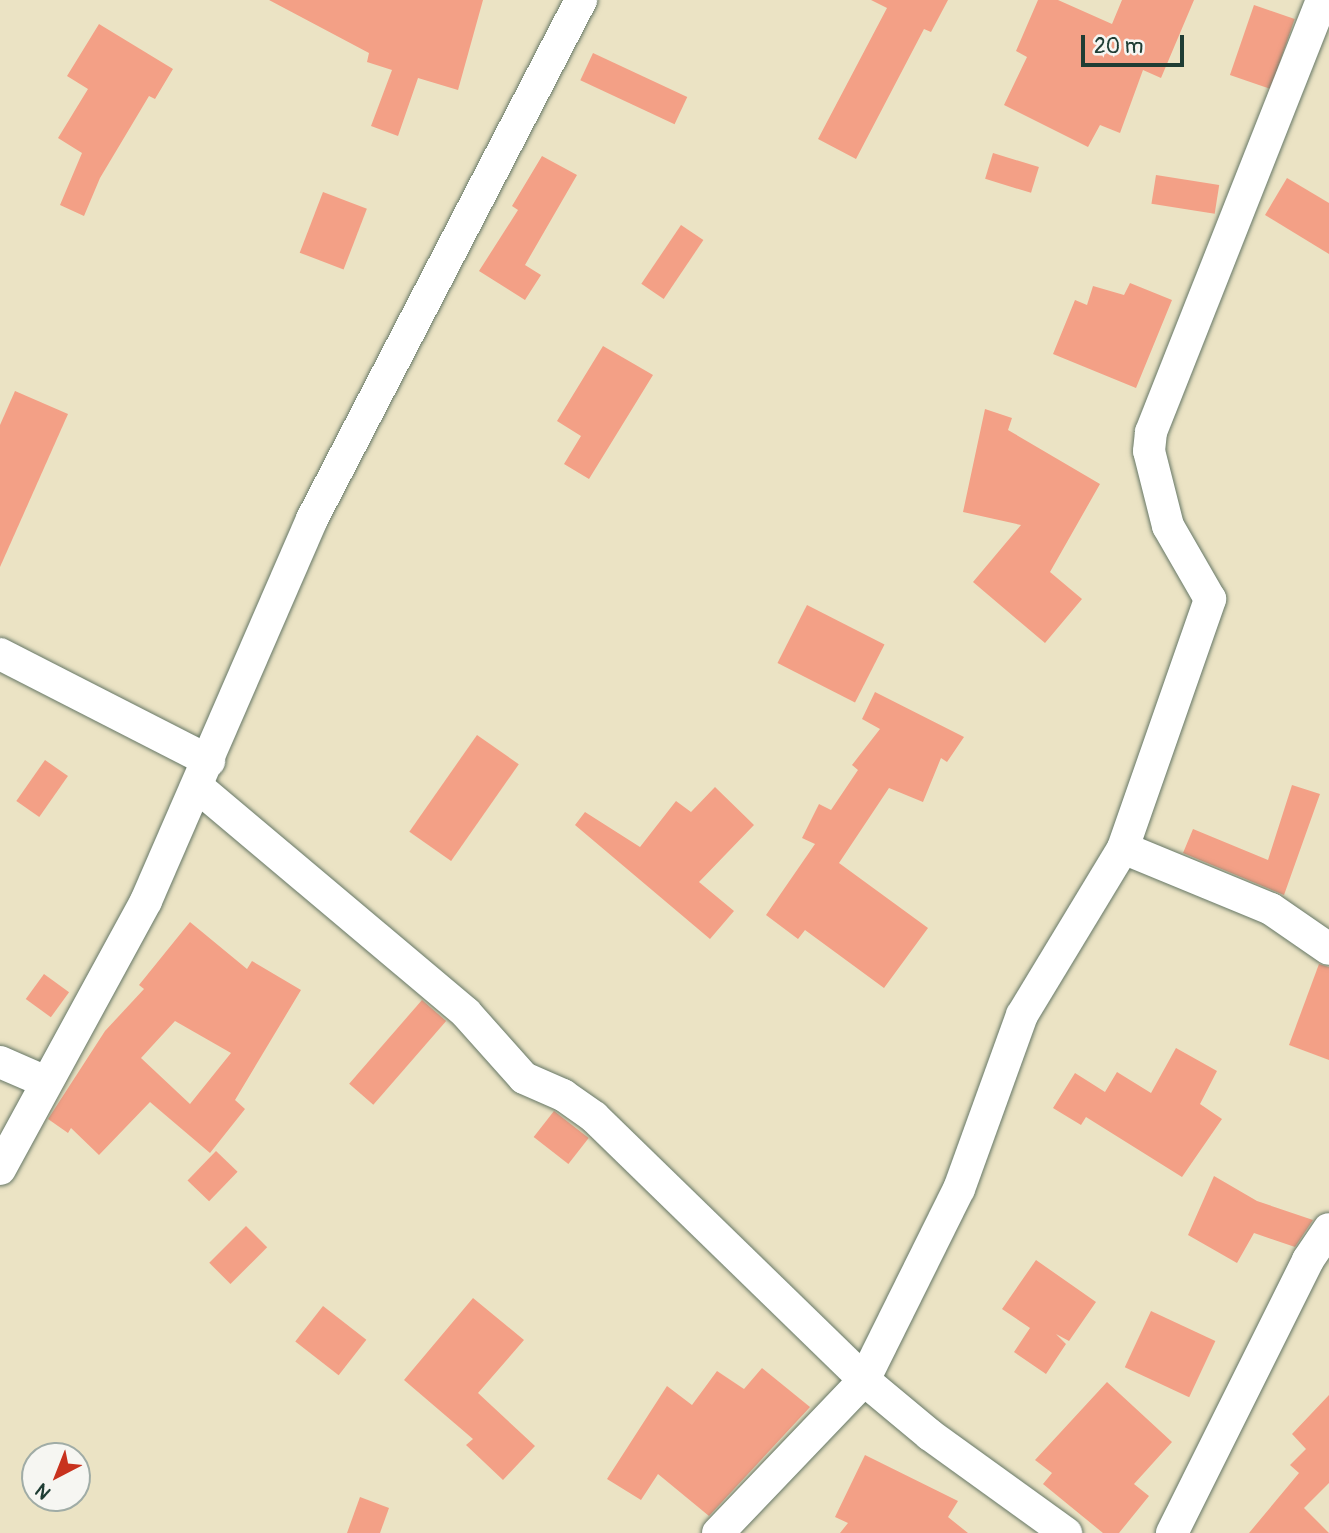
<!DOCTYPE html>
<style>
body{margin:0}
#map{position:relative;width:1329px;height:1533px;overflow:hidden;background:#ebe3c4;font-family:Pangolin,sans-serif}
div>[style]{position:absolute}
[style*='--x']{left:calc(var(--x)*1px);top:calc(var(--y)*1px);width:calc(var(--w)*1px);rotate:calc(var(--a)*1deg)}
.building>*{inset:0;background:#f3a086;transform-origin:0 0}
.roads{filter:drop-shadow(0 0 2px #676) drop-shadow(0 0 2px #676)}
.street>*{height:32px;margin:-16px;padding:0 16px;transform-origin:16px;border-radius:16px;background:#fff}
span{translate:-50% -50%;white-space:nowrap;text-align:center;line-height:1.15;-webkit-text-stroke:5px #f6f6f2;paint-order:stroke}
.north{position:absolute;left:21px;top:1442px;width:70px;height:70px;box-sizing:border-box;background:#f6f6f2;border:2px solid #a0aca6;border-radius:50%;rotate:222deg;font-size:19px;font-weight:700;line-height:28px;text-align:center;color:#1f3d34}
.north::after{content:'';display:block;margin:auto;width:24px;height:32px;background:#c8321e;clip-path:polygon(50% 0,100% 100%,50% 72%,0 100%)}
.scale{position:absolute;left:1081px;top:35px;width:103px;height:32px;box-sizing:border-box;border:4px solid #1f3d34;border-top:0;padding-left:9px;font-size:21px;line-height:24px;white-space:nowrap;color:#1f3d34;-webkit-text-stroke:5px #f6f6f2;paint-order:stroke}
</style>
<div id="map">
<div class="building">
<div style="clip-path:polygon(269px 0,483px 0,458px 90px,418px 78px,398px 136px,371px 126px,392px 70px,367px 62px,369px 53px)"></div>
<div style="clip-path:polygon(871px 0,948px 0,931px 32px,924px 29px,856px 159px,818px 139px,887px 8px)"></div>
<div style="clip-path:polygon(1038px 0,1058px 0,1112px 24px,1122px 0,1194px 0,1161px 78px,1143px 70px,1120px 133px,1100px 125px,1088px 147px,1004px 105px,1027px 57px,1016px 51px)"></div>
<div style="left:1254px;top:5px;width:43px;height:74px;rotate:19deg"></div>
<div style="clip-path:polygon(99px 24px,173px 69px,155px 99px,149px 96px,100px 178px,84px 216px,60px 205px,82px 153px,58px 138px,88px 89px,67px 76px)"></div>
<div style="left:593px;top:53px;width:104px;height:30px;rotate:25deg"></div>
<div style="left:993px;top:153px;width:48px;height:27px;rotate:17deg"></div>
<div style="clip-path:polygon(542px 156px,577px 175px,525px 265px,541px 275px,525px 300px,479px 271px,518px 210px,512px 206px)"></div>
<div style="left:1156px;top:175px;width:64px;height:29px;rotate:9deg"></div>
<div style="clip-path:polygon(1287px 178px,1329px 203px,1329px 254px,1265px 215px)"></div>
<div style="left:323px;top:192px;width:47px;height:65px;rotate:21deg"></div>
<div style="left:681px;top:225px;width:27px;height:71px;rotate:34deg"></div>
<div style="clip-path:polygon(1130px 283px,1172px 300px,1136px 388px,1053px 354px,1075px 300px,1087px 305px,1093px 286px,1124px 295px)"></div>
<div style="clip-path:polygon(603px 346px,653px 375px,589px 479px,564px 464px,581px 436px,557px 421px)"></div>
<div style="clip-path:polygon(15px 391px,68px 414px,0 567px,0 425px)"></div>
<div style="clip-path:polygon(985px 409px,1012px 418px,1008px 430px,1100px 484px,1050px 572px,1082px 599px,1045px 643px,973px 582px,1021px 525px,963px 512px)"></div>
<div style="left:807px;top:605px;width:87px;height:65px;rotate:27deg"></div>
<div style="clip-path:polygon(875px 692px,964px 737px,947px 762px,941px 758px,923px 802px,889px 788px,839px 863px,928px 928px,884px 988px,805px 930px,798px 939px,766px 915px,815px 844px,802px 838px,819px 804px,831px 810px,858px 770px,852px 765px,880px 729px,862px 719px)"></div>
<div style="left:477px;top:735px;width:51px;height:118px;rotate:35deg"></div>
<div style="left:45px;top:760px;width:28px;height:50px;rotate:35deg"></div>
<div style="clip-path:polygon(1292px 785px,1320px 794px,1284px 895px,1183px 853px,1193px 829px,1268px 860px)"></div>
<div style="clip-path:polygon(715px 787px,754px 825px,699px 882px,734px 911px,710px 939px,575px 825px,585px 812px,640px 847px,676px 801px,691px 812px)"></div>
<div style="clip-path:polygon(evenodd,190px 922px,247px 969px,252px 961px,301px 990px,235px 1100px,245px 1109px,210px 1153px,150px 1102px,99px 1155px,71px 1128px,68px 1133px,48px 1119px,105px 1031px,144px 989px,139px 985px,190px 922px,175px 1021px,231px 1053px,190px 1104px,141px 1058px,175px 1021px)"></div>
<div style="clip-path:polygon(1319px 964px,1329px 967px,1329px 1060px,1289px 1045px)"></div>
<div style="left:44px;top:974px;width:31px;height:31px;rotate:36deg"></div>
<div style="left:422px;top:1000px;width:32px;height:111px;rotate:41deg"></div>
<div style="clip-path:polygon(1176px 1048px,1217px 1071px,1200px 1104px,1222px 1119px,1182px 1177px,1086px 1117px,1081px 1125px,1053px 1108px,1075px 1073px,1105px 1092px,1117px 1072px,1151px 1093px)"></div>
<div style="left:554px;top:1111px;width:44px;height:33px;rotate:38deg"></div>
<div style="left:216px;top:1151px;width:30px;height:41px;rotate:44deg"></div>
<div style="clip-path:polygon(1214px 1176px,1257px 1201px,1313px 1220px,1295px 1247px,1254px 1233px,1237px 1263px,1188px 1235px)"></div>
<div style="left:246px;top:1226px;width:30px;height:52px;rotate:45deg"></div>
<div style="clip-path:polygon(1036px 1260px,1096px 1302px,1069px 1341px,1056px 1334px,1066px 1344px,1046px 1374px,1014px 1352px,1030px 1328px,1002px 1309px)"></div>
<div style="clip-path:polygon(473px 1298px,524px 1340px,478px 1393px,535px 1446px,503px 1480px,466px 1445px,473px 1439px,404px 1380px)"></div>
<div style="left:323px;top:1306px;width:55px;height:45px;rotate:38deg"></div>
<div style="left:1151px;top:1311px;width:71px;height:62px;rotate:25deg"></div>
<div style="clip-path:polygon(762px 1368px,810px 1407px,709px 1516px,658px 1474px,641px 1500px,607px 1479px,667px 1386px,692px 1405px,717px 1371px,744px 1389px)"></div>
<div style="clip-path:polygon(1107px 1382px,1172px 1442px,1134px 1484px,1149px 1496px,1119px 1533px,1103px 1533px,1043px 1484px,1052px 1473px,1035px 1460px)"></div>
<div style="clip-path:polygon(1329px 1395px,1329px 1483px,1304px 1508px,1329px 1533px,1249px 1533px,1299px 1473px,1290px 1465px,1306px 1449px,1292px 1434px)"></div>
<div style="clip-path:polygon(865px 1455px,958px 1501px,948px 1517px,968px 1533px,840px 1533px,848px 1523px,835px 1517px)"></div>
<div style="clip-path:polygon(360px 1497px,389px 1508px,380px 1533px,347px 1533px)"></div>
</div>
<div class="roads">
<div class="street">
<div style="--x:0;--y:654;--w:235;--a:27.1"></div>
<div style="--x:199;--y:788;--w:349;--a:40.1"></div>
<div style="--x:466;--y:1013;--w:87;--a:48.3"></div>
<div style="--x:524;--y:1078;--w:43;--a:23.6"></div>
<div style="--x:563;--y:1095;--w:38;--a:35"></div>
<div style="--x:594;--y:1117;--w:377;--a:44.2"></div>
<div style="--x:864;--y:1380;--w:86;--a:39.8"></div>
<div style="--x:930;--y:1435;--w:168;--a:35.8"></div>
<div style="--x:1123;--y:848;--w:160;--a:22.4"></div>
<div style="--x:1271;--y:909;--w:70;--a:34.6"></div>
<div style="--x:0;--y:1062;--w:48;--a:23.4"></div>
<div style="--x:0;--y:1169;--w:305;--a:-61.4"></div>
<div style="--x:146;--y:901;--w:417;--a:-66.5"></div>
<div style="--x:312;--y:519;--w:585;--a:-62.6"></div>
<div style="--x:718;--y:1533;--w:211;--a:-46.3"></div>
<div style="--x:864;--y:1380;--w:213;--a:-63.6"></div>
<div style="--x:959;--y:1189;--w:185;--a:-70.1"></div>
<div style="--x:1022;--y:1015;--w:195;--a:-58.8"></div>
<div style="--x:1123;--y:848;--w:264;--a:-70.7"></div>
<div style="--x:1210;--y:599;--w:84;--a:-119.9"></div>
<div style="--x:1168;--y:526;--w:77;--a:-104.2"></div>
<div style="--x:1149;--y:451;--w:19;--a:-84"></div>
<div style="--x:1151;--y:432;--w:465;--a:-68.4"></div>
<div style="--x:1172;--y:1533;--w:305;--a:-63.5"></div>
<div style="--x:1308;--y:1260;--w:37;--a:-56"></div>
</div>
</div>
<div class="north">N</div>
<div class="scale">20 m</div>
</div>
